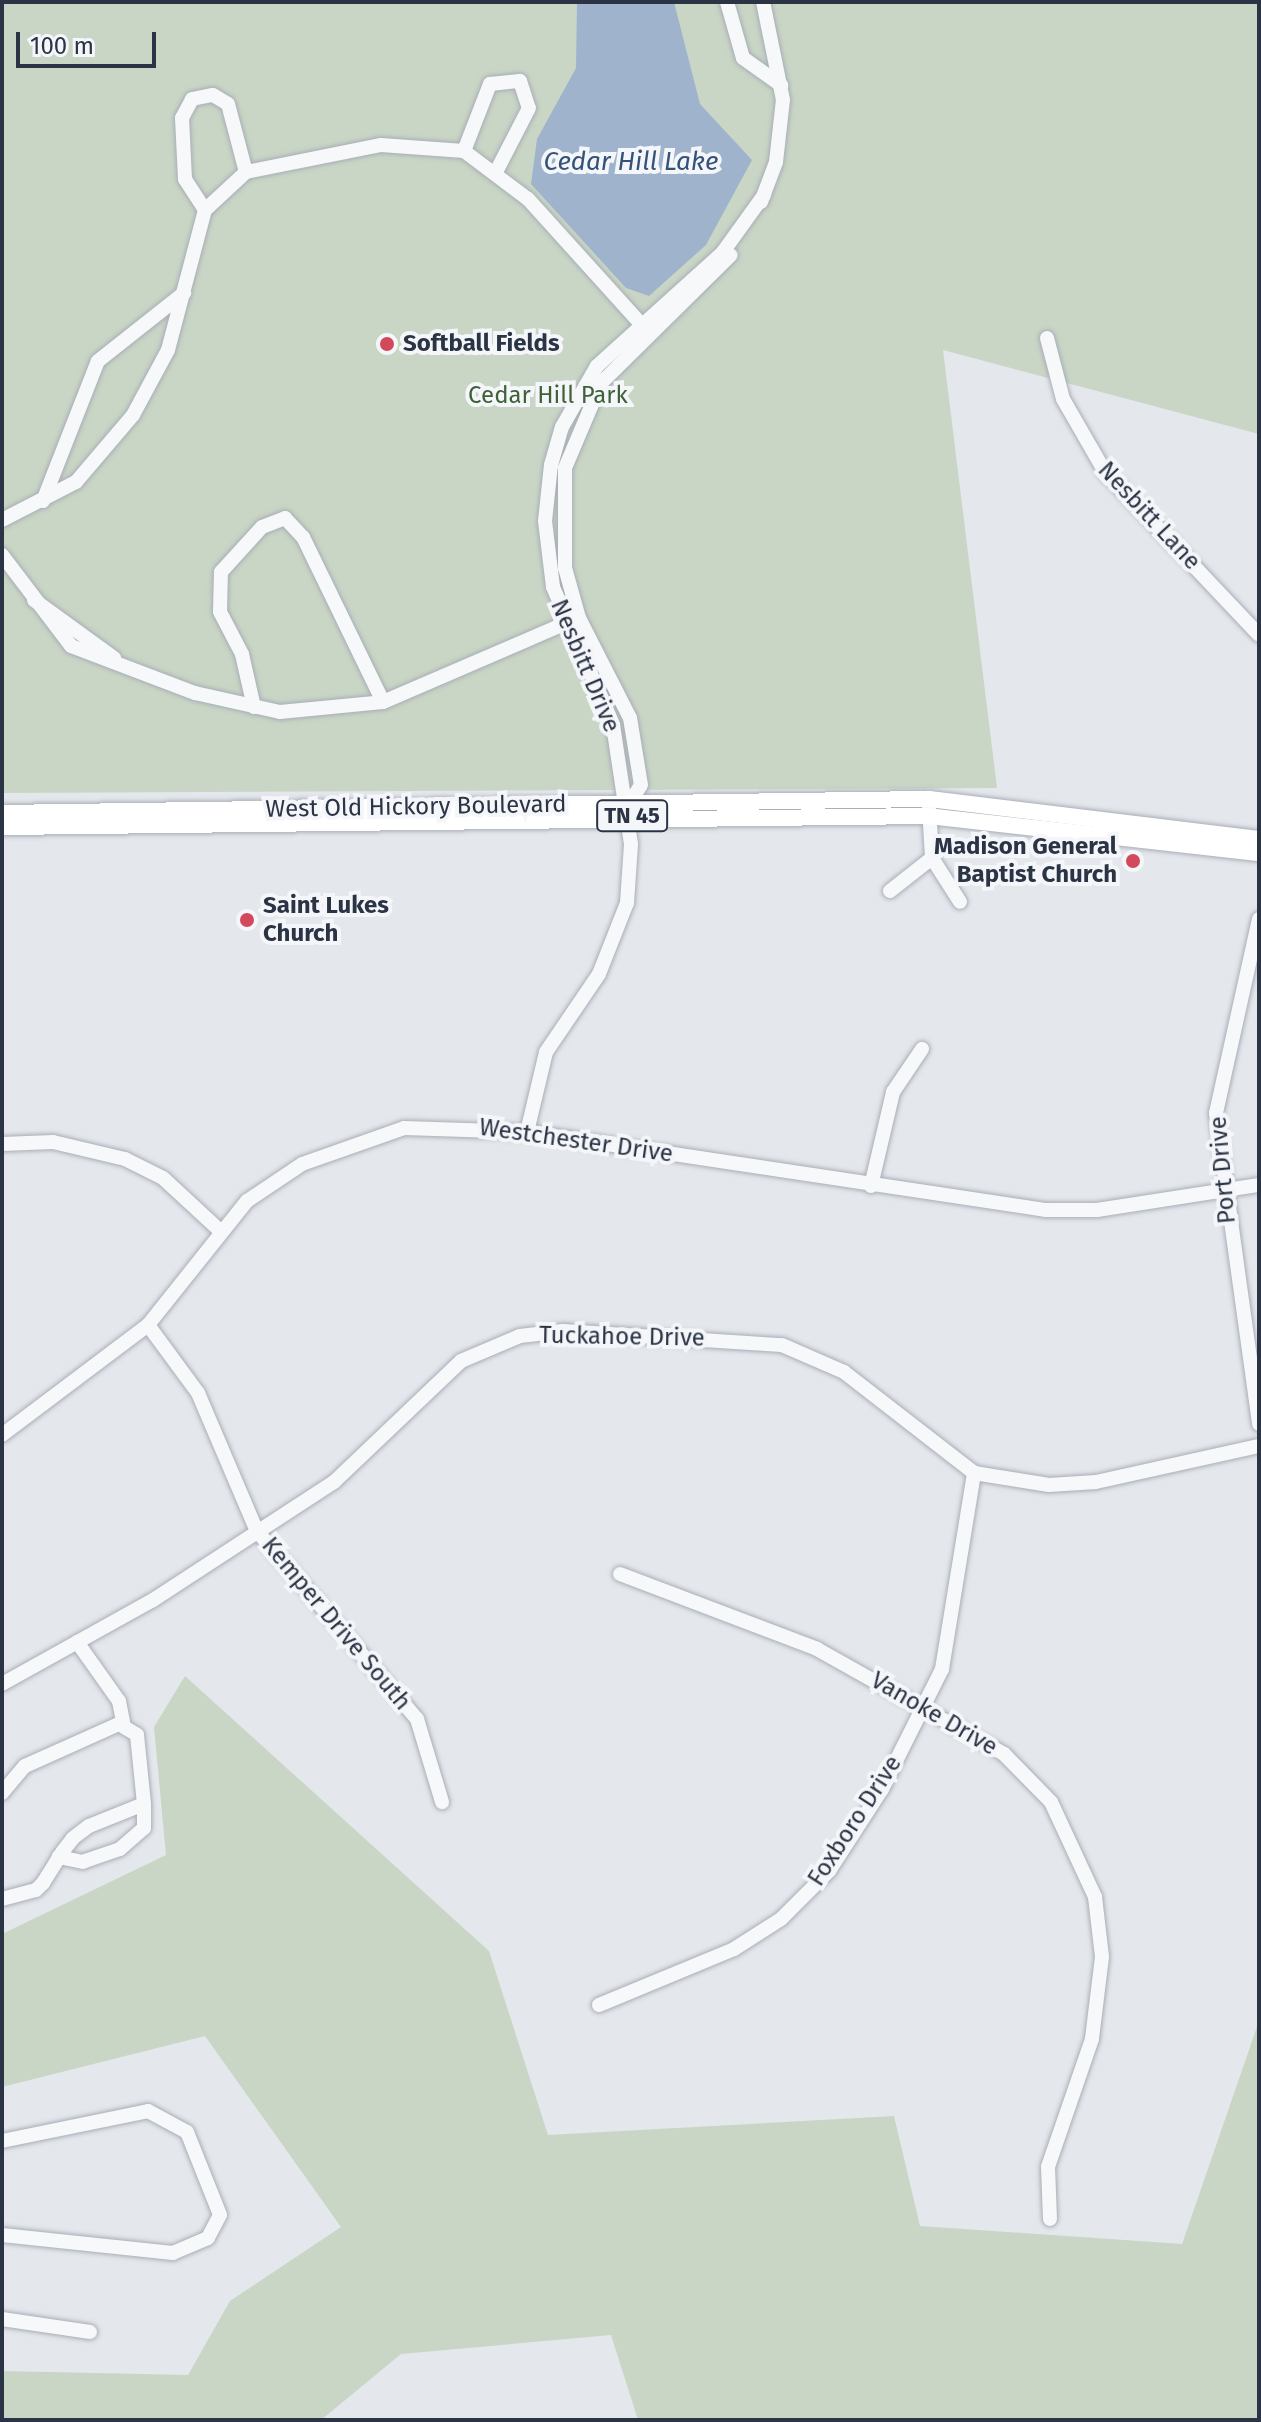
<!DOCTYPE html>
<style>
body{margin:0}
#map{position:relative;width:1261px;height:2422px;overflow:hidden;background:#e4e7ec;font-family:"Fira Sans",sans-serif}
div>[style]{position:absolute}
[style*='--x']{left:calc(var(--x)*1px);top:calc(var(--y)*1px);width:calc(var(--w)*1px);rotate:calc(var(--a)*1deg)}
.green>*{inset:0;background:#c9d6c5}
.water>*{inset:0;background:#9fb4cc}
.roads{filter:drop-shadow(0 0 2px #a9aeb7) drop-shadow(0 0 2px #a9aeb7)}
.minor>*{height:14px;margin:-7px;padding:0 7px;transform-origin:7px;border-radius:7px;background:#f7f8fa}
.major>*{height:16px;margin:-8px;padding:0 8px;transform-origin:8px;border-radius:8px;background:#fff}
.dots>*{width:22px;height:22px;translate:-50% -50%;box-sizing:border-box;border:4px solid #f4f6f9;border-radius:50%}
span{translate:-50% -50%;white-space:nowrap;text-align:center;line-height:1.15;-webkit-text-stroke:8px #f4f6f9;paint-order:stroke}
.shield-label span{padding:2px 6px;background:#f4f6f9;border:2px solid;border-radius:6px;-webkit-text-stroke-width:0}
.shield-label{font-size:22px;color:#2b3445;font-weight:700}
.poi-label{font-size:24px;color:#2b3445;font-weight:700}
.left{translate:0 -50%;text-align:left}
.right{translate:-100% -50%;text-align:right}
.park-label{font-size:24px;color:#3f6138}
.street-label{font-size:24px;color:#2b3445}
.water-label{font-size:26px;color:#34527a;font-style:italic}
.frame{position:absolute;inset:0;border:4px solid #2b3445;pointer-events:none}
.scale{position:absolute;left:16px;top:32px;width:140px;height:36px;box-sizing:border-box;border:4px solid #2b3445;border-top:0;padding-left:10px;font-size:24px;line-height:28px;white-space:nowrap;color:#2b3445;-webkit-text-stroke:6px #f4f6f9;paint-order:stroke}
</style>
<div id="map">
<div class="green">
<div style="clip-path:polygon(2px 2px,1259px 2px,1259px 434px,943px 350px,997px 788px,2px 793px)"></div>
<div style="clip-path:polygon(185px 1676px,489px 1951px,548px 2135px,894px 2116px,920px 2226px,1182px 2244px,1259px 2021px,1259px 2420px,638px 2420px,611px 2335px,401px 2354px,321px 2420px,2px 2420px,2px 2371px,188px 2375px,230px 2301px,341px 2227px,205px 2036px,2px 2087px,2px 1934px,166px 1855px,154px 1727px)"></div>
</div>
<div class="water">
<div style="clip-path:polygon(577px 2px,674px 2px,700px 104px,752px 160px,706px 245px,649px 296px,626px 288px,531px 184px,537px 139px,576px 68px)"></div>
</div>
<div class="roads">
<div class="minor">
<div style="--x:727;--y:2;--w:58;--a:74.1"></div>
<div style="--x:743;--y:58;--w:47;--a:35.4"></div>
<div style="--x:464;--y:151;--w:72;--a:-68.8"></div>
<div style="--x:490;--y:84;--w:30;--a:-6"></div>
<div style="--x:520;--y:81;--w:28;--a:72"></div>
<div style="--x:529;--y:108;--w:70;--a:117.3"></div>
<div style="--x:761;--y:202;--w:43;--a:-69.4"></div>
<div style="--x:776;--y:162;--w:62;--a:-83.6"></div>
<div style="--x:783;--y:100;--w:100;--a:-101.5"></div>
<div style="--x:205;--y:210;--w:37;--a:-123"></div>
<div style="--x:185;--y:179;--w:61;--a:-92.8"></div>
<div style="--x:182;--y:118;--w:21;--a:-62"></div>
<div style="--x:192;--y:99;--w:21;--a:-11"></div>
<div style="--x:213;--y:95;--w:17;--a:31"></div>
<div style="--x:228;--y:104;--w:70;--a:75.2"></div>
<div style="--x:1047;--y:338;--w:63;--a:75.3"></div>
<div style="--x:1063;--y:399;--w:84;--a:60.1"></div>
<div style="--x:1105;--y:472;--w:224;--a:46.6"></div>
<div style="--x:43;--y:501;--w:150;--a:-68.6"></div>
<div style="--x:98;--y:361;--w:110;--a:-38.3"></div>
<div style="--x:2;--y:520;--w:83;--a:-27.2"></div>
<div style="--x:76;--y:482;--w:88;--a:-49.6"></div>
<div style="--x:133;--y:415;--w:74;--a:-61.7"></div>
<div style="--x:168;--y:350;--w:145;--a:-75.2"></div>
<div style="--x:205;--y:210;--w:56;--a:-42.8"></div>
<div style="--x:246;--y:172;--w:138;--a:-11.3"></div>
<div style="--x:381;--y:145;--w:83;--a:4.1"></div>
<div style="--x:464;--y:151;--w:80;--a:36.9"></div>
<div style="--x:528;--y:199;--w:179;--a:47.9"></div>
<div style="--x:2;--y:555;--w:114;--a:52.8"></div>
<div style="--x:71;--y:646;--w:133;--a:20.8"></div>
<div style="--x:195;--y:693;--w:87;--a:12.6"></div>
<div style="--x:280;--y:712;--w:103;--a:-5.5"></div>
<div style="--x:383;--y:702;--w:205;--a:-23.3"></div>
<div style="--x:34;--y:600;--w:99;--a:35.9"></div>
<div style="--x:254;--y:707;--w:54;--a:-102.8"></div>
<div style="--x:242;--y:654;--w:47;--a:-117.6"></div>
<div style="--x:220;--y:612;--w:40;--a:-88.6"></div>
<div style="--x:221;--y:572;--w:61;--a:-47.7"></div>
<div style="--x:262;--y:527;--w:25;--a:-21"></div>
<div style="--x:285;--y:518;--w:26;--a:47"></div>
<div style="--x:303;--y:537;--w:183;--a:64.1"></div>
<div style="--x:629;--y:804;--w:22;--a:-58"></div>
<div style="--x:641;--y:785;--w:68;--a:-99.3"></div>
<div style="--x:630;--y:718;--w:112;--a:-117"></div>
<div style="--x:579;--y:618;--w:52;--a:-105.6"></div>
<div style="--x:565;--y:568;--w:100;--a:-90"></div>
<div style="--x:565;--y:468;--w:92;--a:-67"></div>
<div style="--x:601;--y:383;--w:182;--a:-44.6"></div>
<div style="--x:929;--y:807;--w:51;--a:86.6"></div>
<div style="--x:932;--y:858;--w:52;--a:57.5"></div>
<div style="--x:890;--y:891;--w:53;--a:-38.2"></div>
<div style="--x:1259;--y:919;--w:199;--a:102.5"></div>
<div style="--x:1216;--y:1113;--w:314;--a:82.1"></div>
<div style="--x:527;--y:1132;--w:82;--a:-76.6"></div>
<div style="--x:546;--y:1052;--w:94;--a:-55.8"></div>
<div style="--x:599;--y:974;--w:76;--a:-68.5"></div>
<div style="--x:627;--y:903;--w:59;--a:-86.1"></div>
<div style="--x:631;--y:844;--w:120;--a:-98.6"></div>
<div style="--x:613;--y:725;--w:150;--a:-113.5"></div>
<div style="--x:553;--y:587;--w:66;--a:-96.9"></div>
<div style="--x:545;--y:521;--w:56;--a:-83.9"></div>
<div style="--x:551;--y:465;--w:40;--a:-74"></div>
<div style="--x:562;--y:427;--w:70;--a:-60.2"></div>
<div style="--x:597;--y:366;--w:170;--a:-42.1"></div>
<div style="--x:723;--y:252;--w:70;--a:-54.3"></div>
<div style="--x:2;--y:1144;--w:51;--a:-2.2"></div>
<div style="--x:53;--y:1142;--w:74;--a:13.3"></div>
<div style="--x:125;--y:1159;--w:42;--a:26.6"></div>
<div style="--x:163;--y:1178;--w:75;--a:42.8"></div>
<div style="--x:871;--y:1186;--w:97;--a:-76.8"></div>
<div style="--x:893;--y:1092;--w:52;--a:-56"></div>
<div style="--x:148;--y:1325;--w:84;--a:53.7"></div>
<div style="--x:198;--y:1393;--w:150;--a:66.9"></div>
<div style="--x:257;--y:1531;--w:247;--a:49.6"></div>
<div style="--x:417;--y:1719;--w:87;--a:73.2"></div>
<div style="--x:2;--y:1435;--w:183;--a:-37"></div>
<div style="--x:148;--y:1325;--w:159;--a:-51.4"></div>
<div style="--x:247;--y:1201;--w:66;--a:-33.9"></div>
<div style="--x:302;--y:1164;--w:108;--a:-19.4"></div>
<div style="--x:404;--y:1128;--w:123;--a:1.9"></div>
<div style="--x:527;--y:1132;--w:525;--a:8.55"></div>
<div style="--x:1046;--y:1210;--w:51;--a:0"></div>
<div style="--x:1097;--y:1210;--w:164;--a:-8.8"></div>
<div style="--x:620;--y:1574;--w:211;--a:20.8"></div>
<div style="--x:817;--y:1649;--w:214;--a:29.3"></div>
<div style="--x:1004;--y:1754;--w:67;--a:45.6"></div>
<div style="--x:1051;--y:1802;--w:105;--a:65.1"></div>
<div style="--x:1095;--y:1897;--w:60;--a:83.3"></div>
<div style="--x:1102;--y:1957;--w:83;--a:97"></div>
<div style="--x:1092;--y:2039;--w:135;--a:109"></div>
<div style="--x:1048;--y:2167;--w:52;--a:87.8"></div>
<div style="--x:77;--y:1642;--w:72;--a:54.6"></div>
<div style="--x:119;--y:1701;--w:25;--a:79"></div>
<div style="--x:2;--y:1684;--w:173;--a:-29.1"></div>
<div style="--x:153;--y:1600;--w:216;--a:-33.1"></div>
<div style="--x:334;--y:1482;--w:175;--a:-43.6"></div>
<div style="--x:461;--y:1361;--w:64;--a:-23"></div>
<div style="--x:520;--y:1336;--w:43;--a:-6.6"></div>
<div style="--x:563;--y:1331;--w:219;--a:3.7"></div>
<div style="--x:782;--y:1345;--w:68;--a:23.5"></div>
<div style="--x:844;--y:1372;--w:165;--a:37.8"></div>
<div style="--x:974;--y:1473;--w:76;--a:9.1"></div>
<div style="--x:1049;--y:1485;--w:47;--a:-3.7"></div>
<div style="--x:1096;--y:1482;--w:167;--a:-12.5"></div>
<div style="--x:2;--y:1793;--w:35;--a:-50"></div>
<div style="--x:25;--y:1766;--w:103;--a:-24.1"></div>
<div style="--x:119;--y:1724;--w:21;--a:31"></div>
<div style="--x:137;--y:1735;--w:69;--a:84.2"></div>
<div style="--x:2;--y:1899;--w:35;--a:-15"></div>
<div style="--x:36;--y:1890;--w:10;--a:-45"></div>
<div style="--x:43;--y:1883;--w:31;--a:-58"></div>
<div style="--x:59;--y:1857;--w:7;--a:-56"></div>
<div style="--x:63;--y:1851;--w:16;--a:-52"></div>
<div style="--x:73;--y:1838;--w:20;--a:-37"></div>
<div style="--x:89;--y:1826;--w:59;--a:-21.8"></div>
<div style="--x:144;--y:1804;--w:24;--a:90"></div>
<div style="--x:144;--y:1828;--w:32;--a:139"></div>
<div style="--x:120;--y:1849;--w:39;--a:161"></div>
<div style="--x:83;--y:1862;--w:25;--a:-168"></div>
<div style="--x:599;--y:2005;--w:146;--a:-22.5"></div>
<div style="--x:734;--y:1949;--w:56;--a:-32.6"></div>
<div style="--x:781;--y:1919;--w:68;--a:-45"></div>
<div style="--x:829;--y:1871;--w:98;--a:-57.1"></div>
<div style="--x:882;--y:1789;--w:134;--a:-63.4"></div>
<div style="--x:942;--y:1669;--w:199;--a:-80.7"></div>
<div style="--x:2;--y:2141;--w:149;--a:-11.6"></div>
<div style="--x:148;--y:2111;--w:44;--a:28.3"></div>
<div style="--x:187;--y:2132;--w:89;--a:68.3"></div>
<div style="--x:220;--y:2215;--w:26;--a:118"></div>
<div style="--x:208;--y:2238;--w:38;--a:157"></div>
<div style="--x:173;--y:2253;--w:172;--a:-174"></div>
<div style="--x:2;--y:2319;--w:89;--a:8.4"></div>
</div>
<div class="major">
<div style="--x:2;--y:813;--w:927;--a:-0.87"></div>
<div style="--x:929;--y:799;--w:332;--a:6.9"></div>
<div style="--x:2;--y:827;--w:926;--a:-0.68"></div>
<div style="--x:928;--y:816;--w:333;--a:6.4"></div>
</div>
</div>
<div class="dots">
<div style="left:387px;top:344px;background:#d1495b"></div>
<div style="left:1133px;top:861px;background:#d1495b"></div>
<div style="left:247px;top:920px;background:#d1495b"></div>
</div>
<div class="shield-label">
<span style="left:632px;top:816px">TN 45</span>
</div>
<div class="poi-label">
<span class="left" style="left:403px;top:344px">Softball Fields</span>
<span class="right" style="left:1117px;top:861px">Madison General<br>Baptist Church</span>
<span class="left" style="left:263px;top:920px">Saint Lukes<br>Church</span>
</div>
<div class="park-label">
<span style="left:548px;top:396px">Cedar Hill Park</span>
</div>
<div class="street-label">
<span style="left:1149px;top:516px;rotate:47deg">Nesbitt Lane</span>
<span style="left:585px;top:666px;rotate:67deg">Nesbitt Drive</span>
<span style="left:416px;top:807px;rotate:-1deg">West Old Hickory Boulevard</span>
<span style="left:576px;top:1141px;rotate:8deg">Westchester Drive</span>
<span style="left:1223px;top:1170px;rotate:-95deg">Port Drive</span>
<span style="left:622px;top:1337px;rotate:1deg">Tuckahoe Drive</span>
<span style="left:336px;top:1624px;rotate:50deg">Kemper Drive South</span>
<span style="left:934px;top:1714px;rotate:30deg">Vanoke Drive</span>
<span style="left:855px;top:1821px;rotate:-57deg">Foxboro Drive</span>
</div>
<div class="water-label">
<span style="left:631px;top:162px">Cedar Hill Lake</span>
</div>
<div class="frame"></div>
<div class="scale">100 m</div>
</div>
